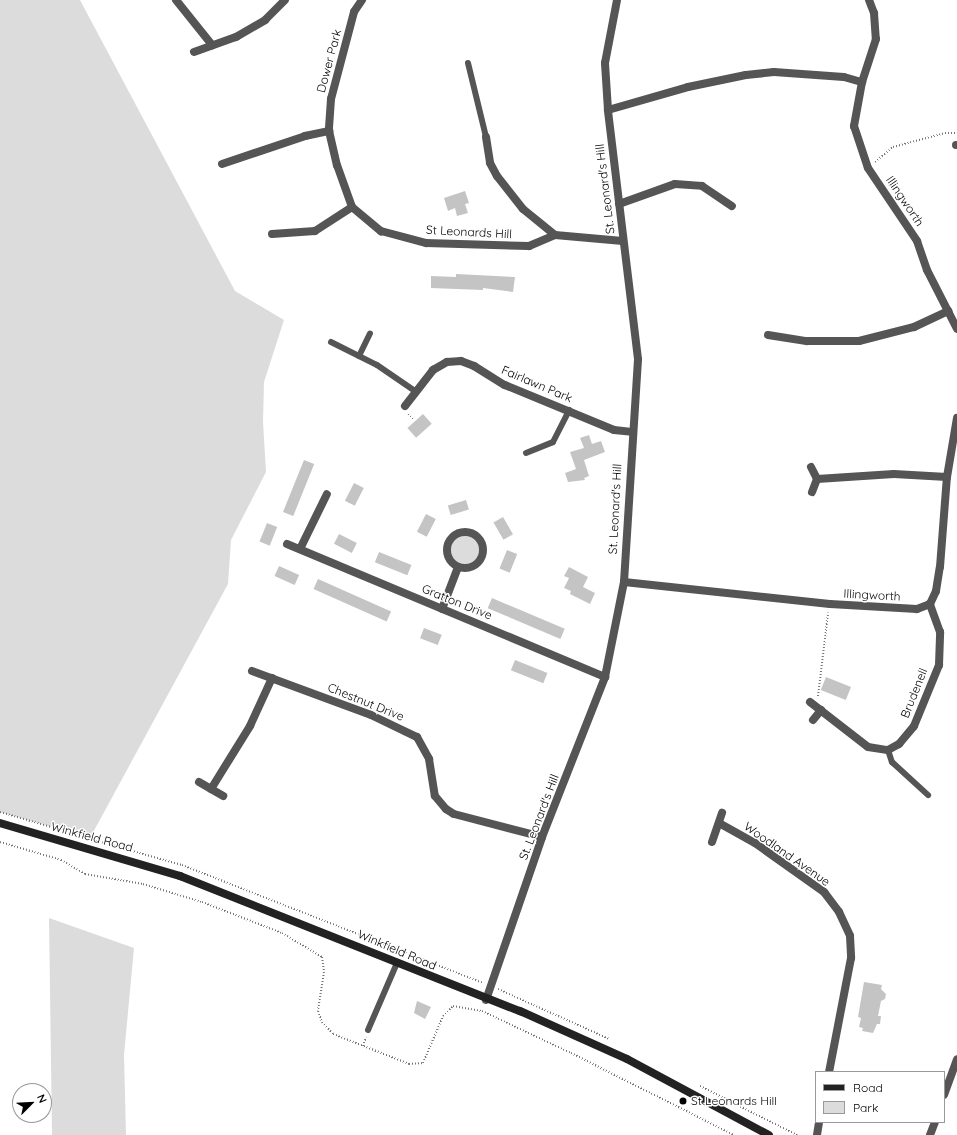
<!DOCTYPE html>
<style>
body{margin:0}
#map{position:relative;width:957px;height:1135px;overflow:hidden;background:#fff;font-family:Quicksand,sans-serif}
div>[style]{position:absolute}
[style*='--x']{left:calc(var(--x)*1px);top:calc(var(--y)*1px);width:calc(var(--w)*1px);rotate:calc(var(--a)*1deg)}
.green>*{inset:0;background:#dcdcdc}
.round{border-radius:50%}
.building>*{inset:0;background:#c4c4c4;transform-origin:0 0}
.path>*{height:2px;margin-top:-1px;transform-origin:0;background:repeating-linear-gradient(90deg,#777 0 1px,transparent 0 3px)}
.service>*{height:6px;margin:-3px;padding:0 3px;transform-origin:3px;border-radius:3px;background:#555}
.minor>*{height:8px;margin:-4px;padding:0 4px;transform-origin:4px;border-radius:4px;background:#555}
.minor>.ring{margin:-4px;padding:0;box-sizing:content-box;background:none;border:8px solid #555;border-radius:50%}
.secondary>*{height:8px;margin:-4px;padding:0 4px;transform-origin:4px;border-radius:4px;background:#222}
.dots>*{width:11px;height:11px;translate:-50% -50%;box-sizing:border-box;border:2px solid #fff;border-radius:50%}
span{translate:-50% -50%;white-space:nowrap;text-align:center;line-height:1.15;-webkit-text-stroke:3px #fff;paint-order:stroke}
.street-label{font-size:12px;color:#000}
.poi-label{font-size:12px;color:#000}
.left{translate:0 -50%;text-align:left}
.legend{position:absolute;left:815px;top:1071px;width:130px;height:52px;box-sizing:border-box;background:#fff;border:1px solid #999;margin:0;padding:5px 7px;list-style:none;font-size:12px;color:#000}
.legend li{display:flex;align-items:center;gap:8px;height:20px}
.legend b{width:20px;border:1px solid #999}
.north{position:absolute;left:12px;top:1083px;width:40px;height:40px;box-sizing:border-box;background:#fff;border:1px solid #999;border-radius:50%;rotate:66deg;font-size:11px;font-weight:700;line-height:16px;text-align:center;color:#000}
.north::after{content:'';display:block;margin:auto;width:14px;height:18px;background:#000;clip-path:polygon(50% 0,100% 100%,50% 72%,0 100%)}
</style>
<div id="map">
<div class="green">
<div style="clip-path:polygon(0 0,80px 0,235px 291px,284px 320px,264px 382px,263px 422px,266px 472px,231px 540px,228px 584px,90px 838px,0 812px)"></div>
<div class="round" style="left:451px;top:536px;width:28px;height:28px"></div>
<div style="clip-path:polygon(49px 918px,134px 948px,124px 1055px,126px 1135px,52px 1135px)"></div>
</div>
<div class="building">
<div style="clip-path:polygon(465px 191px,469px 203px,465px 204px,468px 213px,457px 216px,455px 208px,448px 211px,444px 198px)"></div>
<div style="clip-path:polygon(456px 274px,515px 277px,513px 292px,483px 288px,483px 290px,431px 288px,431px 276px,456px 277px)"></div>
<div style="left:423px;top:414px;width:13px;height:21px;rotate:48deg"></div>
<div style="clip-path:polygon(589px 435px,592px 444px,601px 441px,605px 452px,584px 460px,589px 476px,584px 478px,585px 480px,568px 482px,565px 473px,576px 469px,570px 452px,584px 448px,580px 438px)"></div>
<div style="left:304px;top:460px;width:11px;height:56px;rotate:22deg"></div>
<div style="left:354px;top:483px;width:11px;height:20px;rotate:27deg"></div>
<div style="left:466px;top:500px;width:10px;height:19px;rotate:73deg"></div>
<div style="left:426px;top:514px;width:11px;height:20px;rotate:27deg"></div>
<div style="left:503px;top:517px;width:20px;height:11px;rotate:60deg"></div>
<div style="left:267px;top:523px;width:11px;height:20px;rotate:22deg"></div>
<div style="left:339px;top:534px;width:20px;height:11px;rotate:27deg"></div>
<div style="left:507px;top:550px;width:11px;height:20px;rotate:22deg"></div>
<div style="left:379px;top:552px;width:35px;height:11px;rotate:22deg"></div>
<div style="left:279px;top:566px;width:22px;height:11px;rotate:24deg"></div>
<div style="clip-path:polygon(569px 567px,588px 577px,583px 587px,595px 593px,590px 604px,570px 594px,571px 591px,564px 588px,569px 578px,564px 576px)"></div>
<div style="left:318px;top:579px;width:80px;height:11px;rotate:24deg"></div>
<div style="left:492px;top:598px;width:79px;height:11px;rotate:23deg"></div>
<div style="left:424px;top:628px;width:19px;height:11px;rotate:21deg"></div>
<div style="left:515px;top:660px;width:35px;height:11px;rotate:22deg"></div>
<div style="left:826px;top:677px;width:27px;height:14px;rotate:22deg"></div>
<div style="clip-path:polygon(864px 982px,882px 985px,881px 989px,886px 994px,885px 999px,881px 1001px,878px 1016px,881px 1016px,880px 1024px,877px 1024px,873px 1033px,862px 1031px,863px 1028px,859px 1027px,861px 1018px,858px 1017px)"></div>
<div style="clip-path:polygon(417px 1001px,431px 1007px,425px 1019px,414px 1013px)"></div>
</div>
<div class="path">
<div style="--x:875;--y:162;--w:23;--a:-40"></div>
<div style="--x:893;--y:147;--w:54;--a:-15.1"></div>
<div style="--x:945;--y:133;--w:12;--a:0"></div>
<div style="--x:408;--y:414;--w:8;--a:45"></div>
<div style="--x:818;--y:696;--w:84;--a:-83.1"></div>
<div style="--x:0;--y:812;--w:71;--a:16.4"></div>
<div style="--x:76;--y:835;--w:110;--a:15.8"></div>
<div style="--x:182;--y:865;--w:323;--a:21.4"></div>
<div style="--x:0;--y:842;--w:64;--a:16.4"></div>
<div style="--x:61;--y:860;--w:28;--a:30"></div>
<div style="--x:85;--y:874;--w:59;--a:9.8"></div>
<div style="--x:143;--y:884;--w:62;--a:17"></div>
<div style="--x:202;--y:902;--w:86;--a:21.2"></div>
<div style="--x:282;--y:933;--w:47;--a:31"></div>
<div style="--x:322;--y:957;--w:15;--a:82"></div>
<div style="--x:324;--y:972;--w:39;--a:99"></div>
<div style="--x:318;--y:1011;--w:12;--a:70"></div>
<div style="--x:322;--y:1022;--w:16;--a:47"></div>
<div style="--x:333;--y:1034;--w:82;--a:21.5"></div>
<div style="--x:409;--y:1064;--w:14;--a:-4"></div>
<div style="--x:423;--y:1063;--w:51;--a:-66.9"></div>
<div style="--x:443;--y:1016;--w:14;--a:-45"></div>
<div style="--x:453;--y:1006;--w:29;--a:10"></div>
<div style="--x:482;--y:1011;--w:98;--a:25.3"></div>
<div style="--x:571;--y:1053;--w:182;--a:26.7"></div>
<div style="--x:498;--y:989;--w:122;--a:24.2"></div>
<div style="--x:363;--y:1046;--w:9;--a:-72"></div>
<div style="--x:700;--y:1086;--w:109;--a:26.8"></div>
</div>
<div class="service">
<div style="--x:468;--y:63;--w:76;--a:76.3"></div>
<div style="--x:331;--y:342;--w:51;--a:26.6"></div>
<div style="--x:377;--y:365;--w:46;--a:34.4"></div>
<div style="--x:359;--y:356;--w:25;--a:-64"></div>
<div style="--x:526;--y:453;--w:29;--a:-22"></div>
<div style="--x:553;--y:442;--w:36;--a:-63"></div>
<div style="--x:888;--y:750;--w:13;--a:72"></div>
<div style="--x:892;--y:762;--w:49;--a:42.5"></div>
<div style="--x:368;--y:1030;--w:73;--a:-66.6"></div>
</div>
<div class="minor">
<div style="--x:176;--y:0;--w:58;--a:51.3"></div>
<div style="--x:362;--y:0;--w:14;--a:124"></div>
<div style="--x:354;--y:12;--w:90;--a:104.8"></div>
<div style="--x:331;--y:99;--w:32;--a:94"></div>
<div style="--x:329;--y:131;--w:35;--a:77"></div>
<div style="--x:337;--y:165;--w:45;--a:70.3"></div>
<div style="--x:352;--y:207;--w:38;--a:40"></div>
<div style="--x:381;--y:231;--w:47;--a:14.9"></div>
<div style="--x:426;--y:243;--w:103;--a:1.7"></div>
<div style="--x:529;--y:246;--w:28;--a:-23"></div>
<div style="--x:555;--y:235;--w:68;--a:5"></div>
<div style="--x:869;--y:0;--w:14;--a:69"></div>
<div style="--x:874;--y:13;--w:26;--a:86"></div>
<div style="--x:876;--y:39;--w:45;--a:108"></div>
<div style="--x:862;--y:82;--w:45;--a:100.3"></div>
<div style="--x:854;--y:126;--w:44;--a:71.6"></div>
<div style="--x:868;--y:168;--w:88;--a:56.1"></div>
<div style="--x:917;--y:241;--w:31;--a:71"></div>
<div style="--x:927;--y:270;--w:66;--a:63"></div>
<div style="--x:194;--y:52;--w:45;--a:-19.7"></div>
<div style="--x:236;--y:37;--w:34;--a:-30"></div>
<div style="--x:265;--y:20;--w:28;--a:-45"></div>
<div style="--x:608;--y:110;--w:83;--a:-16"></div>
<div style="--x:688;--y:87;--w:59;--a:-11.7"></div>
<div style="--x:746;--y:75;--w:28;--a:-6"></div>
<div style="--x:774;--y:72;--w:70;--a:4.1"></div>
<div style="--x:844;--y:77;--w:19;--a:16"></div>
<div style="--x:486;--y:137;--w:26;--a:81"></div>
<div style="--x:490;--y:163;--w:15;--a:62"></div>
<div style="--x:497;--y:176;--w:42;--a:51.8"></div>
<div style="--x:523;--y:209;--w:41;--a:39.1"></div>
<div style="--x:956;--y:145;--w:1;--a:0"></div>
<div style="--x:222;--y:164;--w:88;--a:-18.6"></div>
<div style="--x:305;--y:136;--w:25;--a:-12"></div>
<div style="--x:619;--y:204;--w:59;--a:-19.7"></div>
<div style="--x:675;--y:184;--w:27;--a:4"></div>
<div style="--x:702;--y:186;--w:36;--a:34"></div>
<div style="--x:272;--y:234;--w:43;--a:-4"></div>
<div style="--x:315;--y:231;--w:44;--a:-33"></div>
<div style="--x:768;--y:335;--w:39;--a:9"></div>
<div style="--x:807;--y:341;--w:52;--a:0"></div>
<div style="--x:859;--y:341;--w:57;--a:-14.3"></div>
<div style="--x:914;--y:327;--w:38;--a:-25"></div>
<div style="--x:405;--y:406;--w:46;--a:-52.1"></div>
<div style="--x:433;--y:370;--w:16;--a:-30"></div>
<div style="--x:447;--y:362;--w:14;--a:-4"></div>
<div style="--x:461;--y:361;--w:14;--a:21"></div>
<div style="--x:474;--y:366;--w:36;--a:32"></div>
<div style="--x:505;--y:385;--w:118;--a:22.4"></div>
<div style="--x:614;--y:430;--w:18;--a:6"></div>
<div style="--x:811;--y:467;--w:13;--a:63"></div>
<div style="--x:817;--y:479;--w:14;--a:111"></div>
<div style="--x:817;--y:479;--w:77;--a:-3.7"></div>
<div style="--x:894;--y:474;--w:53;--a:3.2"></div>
<div class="ring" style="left:447px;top:532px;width:28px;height:28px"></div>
<div style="--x:287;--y:544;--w:345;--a:22.7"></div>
<div style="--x:300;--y:549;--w:61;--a:-63.9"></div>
<div style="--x:624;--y:582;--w:207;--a:6.1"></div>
<div style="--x:830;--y:604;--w:87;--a:3.3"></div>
<div style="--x:917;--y:609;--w:14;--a:-21"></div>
<div style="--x:930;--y:604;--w:14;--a:-65"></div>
<div style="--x:936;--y:591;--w:24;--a:-81"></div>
<div style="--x:940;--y:567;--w:90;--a:-85.6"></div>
<div style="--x:947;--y:477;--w:60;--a:-80.4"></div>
<div style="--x:442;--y:609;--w:45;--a:-69.1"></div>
<div style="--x:252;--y:671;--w:127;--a:20.3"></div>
<div style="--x:371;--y:715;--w:51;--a:25.6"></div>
<div style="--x:417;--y:737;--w:25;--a:61"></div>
<div style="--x:429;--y:759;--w:37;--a:81"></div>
<div style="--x:435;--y:796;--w:17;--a:50"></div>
<div style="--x:446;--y:809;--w:9;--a:32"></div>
<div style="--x:454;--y:814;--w:91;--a:14.6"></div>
<div style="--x:810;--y:702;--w:73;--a:37.8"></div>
<div style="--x:868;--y:747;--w:20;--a:9"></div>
<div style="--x:888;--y:750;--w:13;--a:-29"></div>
<div style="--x:899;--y:744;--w:23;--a:-50"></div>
<div style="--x:914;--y:726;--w:66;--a:-67.7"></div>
<div style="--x:939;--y:665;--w:33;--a:-88"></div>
<div style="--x:940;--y:632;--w:30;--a:-110"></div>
<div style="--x:813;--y:720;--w:13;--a:-51"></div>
<div style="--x:199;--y:782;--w:28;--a:30"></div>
<div style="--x:211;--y:789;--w:74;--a:-58.2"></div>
<div style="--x:250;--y:726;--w:53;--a:-65.4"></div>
<div style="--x:719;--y:823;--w:41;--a:29.1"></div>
<div style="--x:755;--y:843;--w:85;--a:35.4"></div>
<div style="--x:824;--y:892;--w:25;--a:53"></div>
<div style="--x:839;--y:912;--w:26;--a:65"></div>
<div style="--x:850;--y:936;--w:22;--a:87"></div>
<div style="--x:851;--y:958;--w:116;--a:100.9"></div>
<div style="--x:712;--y:842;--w:31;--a:-71"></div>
<div style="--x:486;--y:1000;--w:172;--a:-71"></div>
<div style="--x:542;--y:837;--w:172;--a:-68.5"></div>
<div style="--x:605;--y:677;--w:97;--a:-78.7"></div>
<div style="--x:624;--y:582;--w:223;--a:-86.4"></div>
<div style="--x:638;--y:359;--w:251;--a:-96.9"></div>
<div style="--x:608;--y:110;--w:47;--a:-93.7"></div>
<div style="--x:605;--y:63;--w:64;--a:-79.2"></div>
<div style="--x:944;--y:1095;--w:38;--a:-70"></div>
<div style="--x:817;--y:1135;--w:13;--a:-81"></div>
<div style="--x:930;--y:1135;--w:14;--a:-69"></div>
</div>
<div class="secondary">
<div style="--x:0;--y:823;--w:188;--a:16.4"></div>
<div style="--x:180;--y:876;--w:366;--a:21.7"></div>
<div style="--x:520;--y:1011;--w:117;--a:24.2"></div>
<div style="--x:627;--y:1059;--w:161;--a:28.2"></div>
</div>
<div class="dots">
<div style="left:683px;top:1101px;background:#000"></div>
</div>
<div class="street-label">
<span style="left:329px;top:61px;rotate:-75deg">Dower Park</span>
<span style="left:605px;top:189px;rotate:-97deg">St. Leonard's Hill</span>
<span style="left:905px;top:201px;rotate:56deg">Illingworth</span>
<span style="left:469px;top:232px;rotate:3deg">St Leonards Hill</span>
<span style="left:537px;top:384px;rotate:23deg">Fairlawn Park</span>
<span style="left:615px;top:509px;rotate:-87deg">St. Leonard's Hill</span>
<span style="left:872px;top:595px;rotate:3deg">Illingworth</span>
<span style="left:457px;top:602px;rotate:22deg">Gratton Drive</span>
<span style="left:914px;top:693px;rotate:-68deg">Brudenell</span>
<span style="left:366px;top:702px;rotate:22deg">Chestnut Drive</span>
<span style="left:539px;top:817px;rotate:-69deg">St. Leonard's Hill</span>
<span style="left:92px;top:837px;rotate:15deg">Winkfield Road</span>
<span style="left:787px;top:854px;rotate:35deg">Woodland Avenue</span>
<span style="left:397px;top:950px;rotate:23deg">Winkfield Road</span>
</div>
<div class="poi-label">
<span class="left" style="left:691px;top:1101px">St Leonards Hill</span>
</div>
<ul class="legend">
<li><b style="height:5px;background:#222"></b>Road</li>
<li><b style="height:11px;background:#dcdcdc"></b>Park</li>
</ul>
<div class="north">N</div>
</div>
